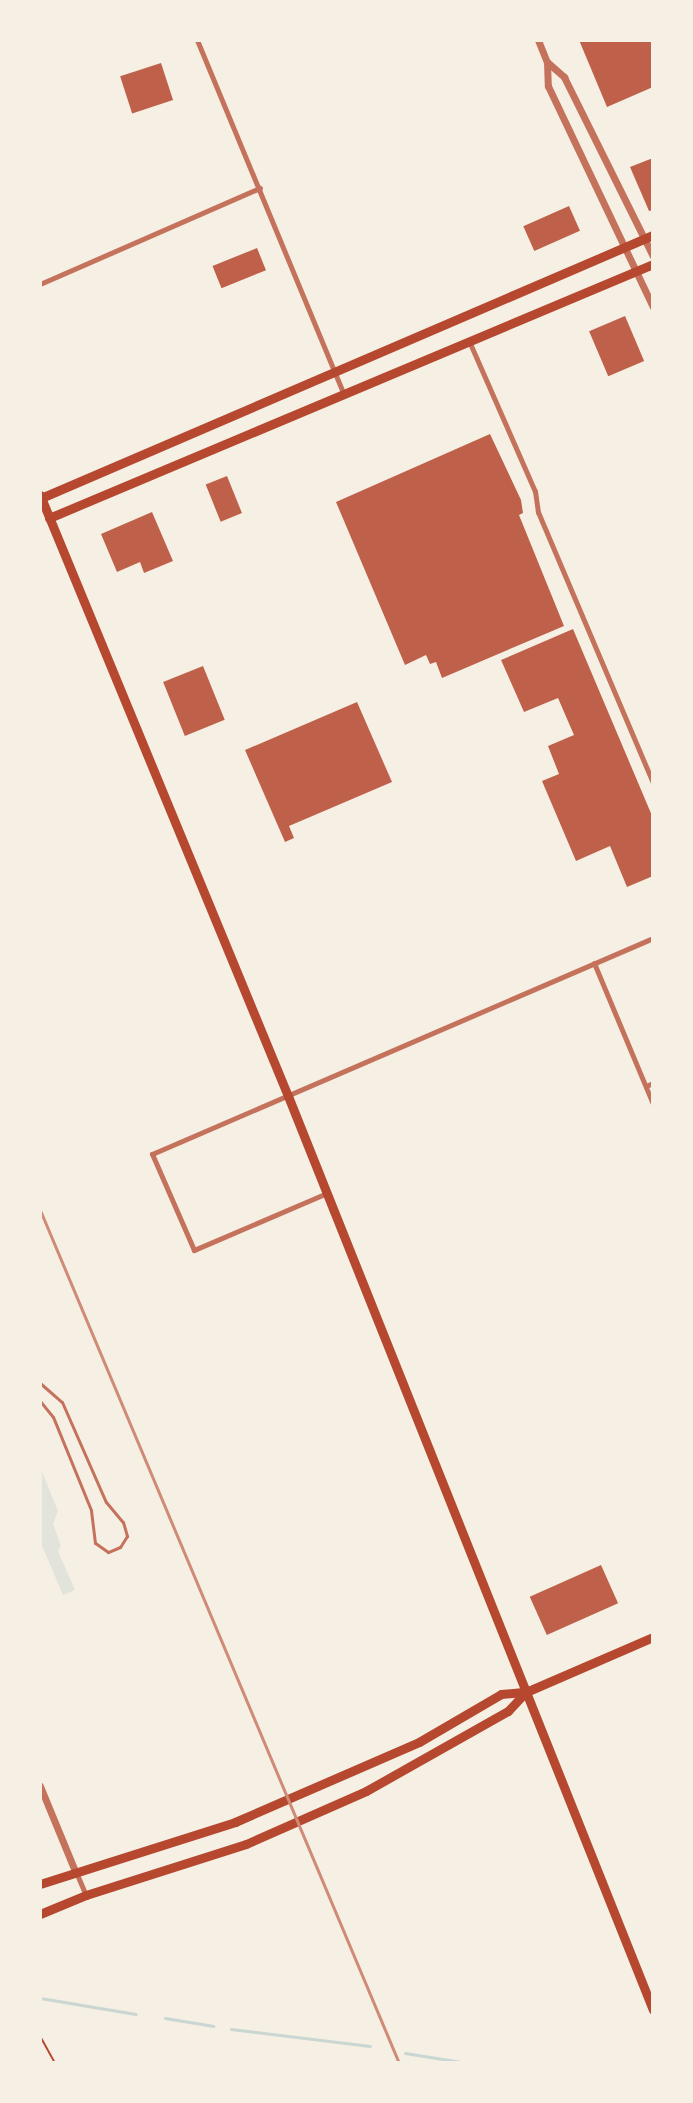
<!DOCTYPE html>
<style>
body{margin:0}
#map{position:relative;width:693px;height:2103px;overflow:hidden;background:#f6efe4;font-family:"Nunito Sans",sans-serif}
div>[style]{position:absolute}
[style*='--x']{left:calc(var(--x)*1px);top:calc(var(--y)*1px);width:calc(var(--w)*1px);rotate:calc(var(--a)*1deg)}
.green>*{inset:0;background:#e2e4dc}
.stream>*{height:3px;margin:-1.5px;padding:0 1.5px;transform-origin:1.5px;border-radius:1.5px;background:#c9d6d2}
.building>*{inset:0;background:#bf614a;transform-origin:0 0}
.path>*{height:2px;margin:-1px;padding:0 1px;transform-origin:1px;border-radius:1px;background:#b5482f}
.service>*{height:3px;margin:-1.5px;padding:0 1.5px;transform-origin:1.5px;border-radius:1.5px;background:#c5725c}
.minor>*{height:5px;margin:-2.5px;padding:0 2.5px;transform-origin:2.5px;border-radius:2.5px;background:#c5725c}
.tertiary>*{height:7px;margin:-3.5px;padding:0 3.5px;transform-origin:3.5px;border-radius:3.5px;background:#c5725c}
.primary>*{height:9px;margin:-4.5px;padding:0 4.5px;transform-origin:4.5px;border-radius:4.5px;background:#b5482f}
.rail>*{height:3px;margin:-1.5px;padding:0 1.5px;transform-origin:1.5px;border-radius:1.5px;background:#cf8b77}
span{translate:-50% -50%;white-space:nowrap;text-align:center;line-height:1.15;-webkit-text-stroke:6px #f6efe4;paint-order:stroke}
.frame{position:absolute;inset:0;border:42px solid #f6efe4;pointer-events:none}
</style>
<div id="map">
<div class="green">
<div style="clip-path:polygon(40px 1467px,58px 1511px,53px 1524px,61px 1546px,58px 1551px,75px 1590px,63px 1595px,40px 1541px)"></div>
</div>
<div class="stream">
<div style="--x:40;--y:1998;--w:97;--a:9.5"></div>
<div style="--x:165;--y:2018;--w:49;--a:9.5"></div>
<div style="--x:231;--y:2029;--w:140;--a:7"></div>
<div style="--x:405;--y:2053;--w:63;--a:9.2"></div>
</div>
<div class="building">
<div style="clip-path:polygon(579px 40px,653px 40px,653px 87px,607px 107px)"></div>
<div style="left:161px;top:63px;width:39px;height:43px;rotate:72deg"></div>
<div style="clip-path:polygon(653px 158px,653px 210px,649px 211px,630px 167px)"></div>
<div style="left:569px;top:206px;width:27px;height:50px;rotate:66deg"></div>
<div style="left:257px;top:248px;width:24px;height:48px;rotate:68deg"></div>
<div style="left:625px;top:316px;width:49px;height:39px;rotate:67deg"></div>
<div style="clip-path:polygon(490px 434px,521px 500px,523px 513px,519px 515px,564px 626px,442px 678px,436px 662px,430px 664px,426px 655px,405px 665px,336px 502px)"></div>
<div style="left:227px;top:476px;width:40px;height:23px;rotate:68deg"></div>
<div style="clip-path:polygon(152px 512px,173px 561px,144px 573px,140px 562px,117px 572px,101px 534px)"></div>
<div style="clip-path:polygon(573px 629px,653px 818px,653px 876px,627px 887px,610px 846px,576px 861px,542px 781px,559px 774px,548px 746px,574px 735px,558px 698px,524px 712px,501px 660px)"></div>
<div style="left:203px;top:666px;width:58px;height:43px;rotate:68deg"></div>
<div style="clip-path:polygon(357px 702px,392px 782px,289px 826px,294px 838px,285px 842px,245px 750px)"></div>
<div style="left:601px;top:1565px;width:42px;height:78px;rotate:66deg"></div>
</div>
<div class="path">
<div style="--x:40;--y:2036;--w:31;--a:61"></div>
</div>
<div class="service">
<div style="--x:40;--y:1383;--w:29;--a:41"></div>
<div style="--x:62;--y:1402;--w:109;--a:66.3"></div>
<div style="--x:106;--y:1502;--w:26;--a:50"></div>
<div style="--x:123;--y:1522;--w:15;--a:74"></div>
<div style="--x:127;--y:1536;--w:13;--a:122"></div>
<div style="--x:120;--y:1547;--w:13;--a:157"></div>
<div style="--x:108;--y:1552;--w:16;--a:-145"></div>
<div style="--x:95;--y:1543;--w:33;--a:-97"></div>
<div style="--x:91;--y:1510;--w:100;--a:-112.2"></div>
<div style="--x:53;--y:1417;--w:21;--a:-129"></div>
</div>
<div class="minor">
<div style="--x:197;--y:40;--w:381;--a:67.5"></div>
<div style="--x:40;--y:284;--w:240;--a:-23.6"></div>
<div style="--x:469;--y:341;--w:164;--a:66.3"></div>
<div style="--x:535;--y:491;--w:21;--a:82"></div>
<div style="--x:538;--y:512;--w:294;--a:67"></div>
<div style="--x:594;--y:963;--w:153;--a:67.3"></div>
<div style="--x:646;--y:1086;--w:8;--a:-23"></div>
<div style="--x:327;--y:1193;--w:145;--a:156.8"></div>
<div style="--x:194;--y:1250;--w:105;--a:-113.6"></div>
<div style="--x:152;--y:1154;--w:546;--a:-23.32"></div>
<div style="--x:76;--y:1872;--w:25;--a:67"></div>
</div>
<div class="tertiary">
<div style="--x:538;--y:40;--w:24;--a:68"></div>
<div style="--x:547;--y:62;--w:24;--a:88"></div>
<div style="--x:548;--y:86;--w:245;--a:64.6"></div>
<div style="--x:547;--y:62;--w:23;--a:41"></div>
<div style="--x:564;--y:77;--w:200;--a:63.6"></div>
<div style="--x:40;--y:1786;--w:92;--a:67.6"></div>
</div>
<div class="primary">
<div style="--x:40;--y:495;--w:650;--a:67.58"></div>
<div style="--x:288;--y:1096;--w:984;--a:68.23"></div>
<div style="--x:41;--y:498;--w:666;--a:-23.26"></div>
<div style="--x:49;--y:518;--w:655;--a:-22.81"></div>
<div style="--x:40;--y:1884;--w:205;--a:-17.6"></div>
<div style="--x:235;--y:1822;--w:201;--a:-23.5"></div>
<div style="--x:419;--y:1742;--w:95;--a:-30.3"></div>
<div style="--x:501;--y:1694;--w:25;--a:-5"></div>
<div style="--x:40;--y:1914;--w:50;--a:-22.4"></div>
<div style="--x:86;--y:1895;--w:168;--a:-17.7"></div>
<div style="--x:246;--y:1844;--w:131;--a:-23.8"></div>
<div style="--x:366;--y:1791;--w:163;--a:-29.4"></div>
<div style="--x:508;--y:1711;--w:26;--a:-47"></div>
<div style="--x:526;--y:1692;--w:138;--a:-23.4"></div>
</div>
<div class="rail">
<div style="--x:40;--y:1210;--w:925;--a:67.18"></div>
</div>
<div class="frame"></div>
</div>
